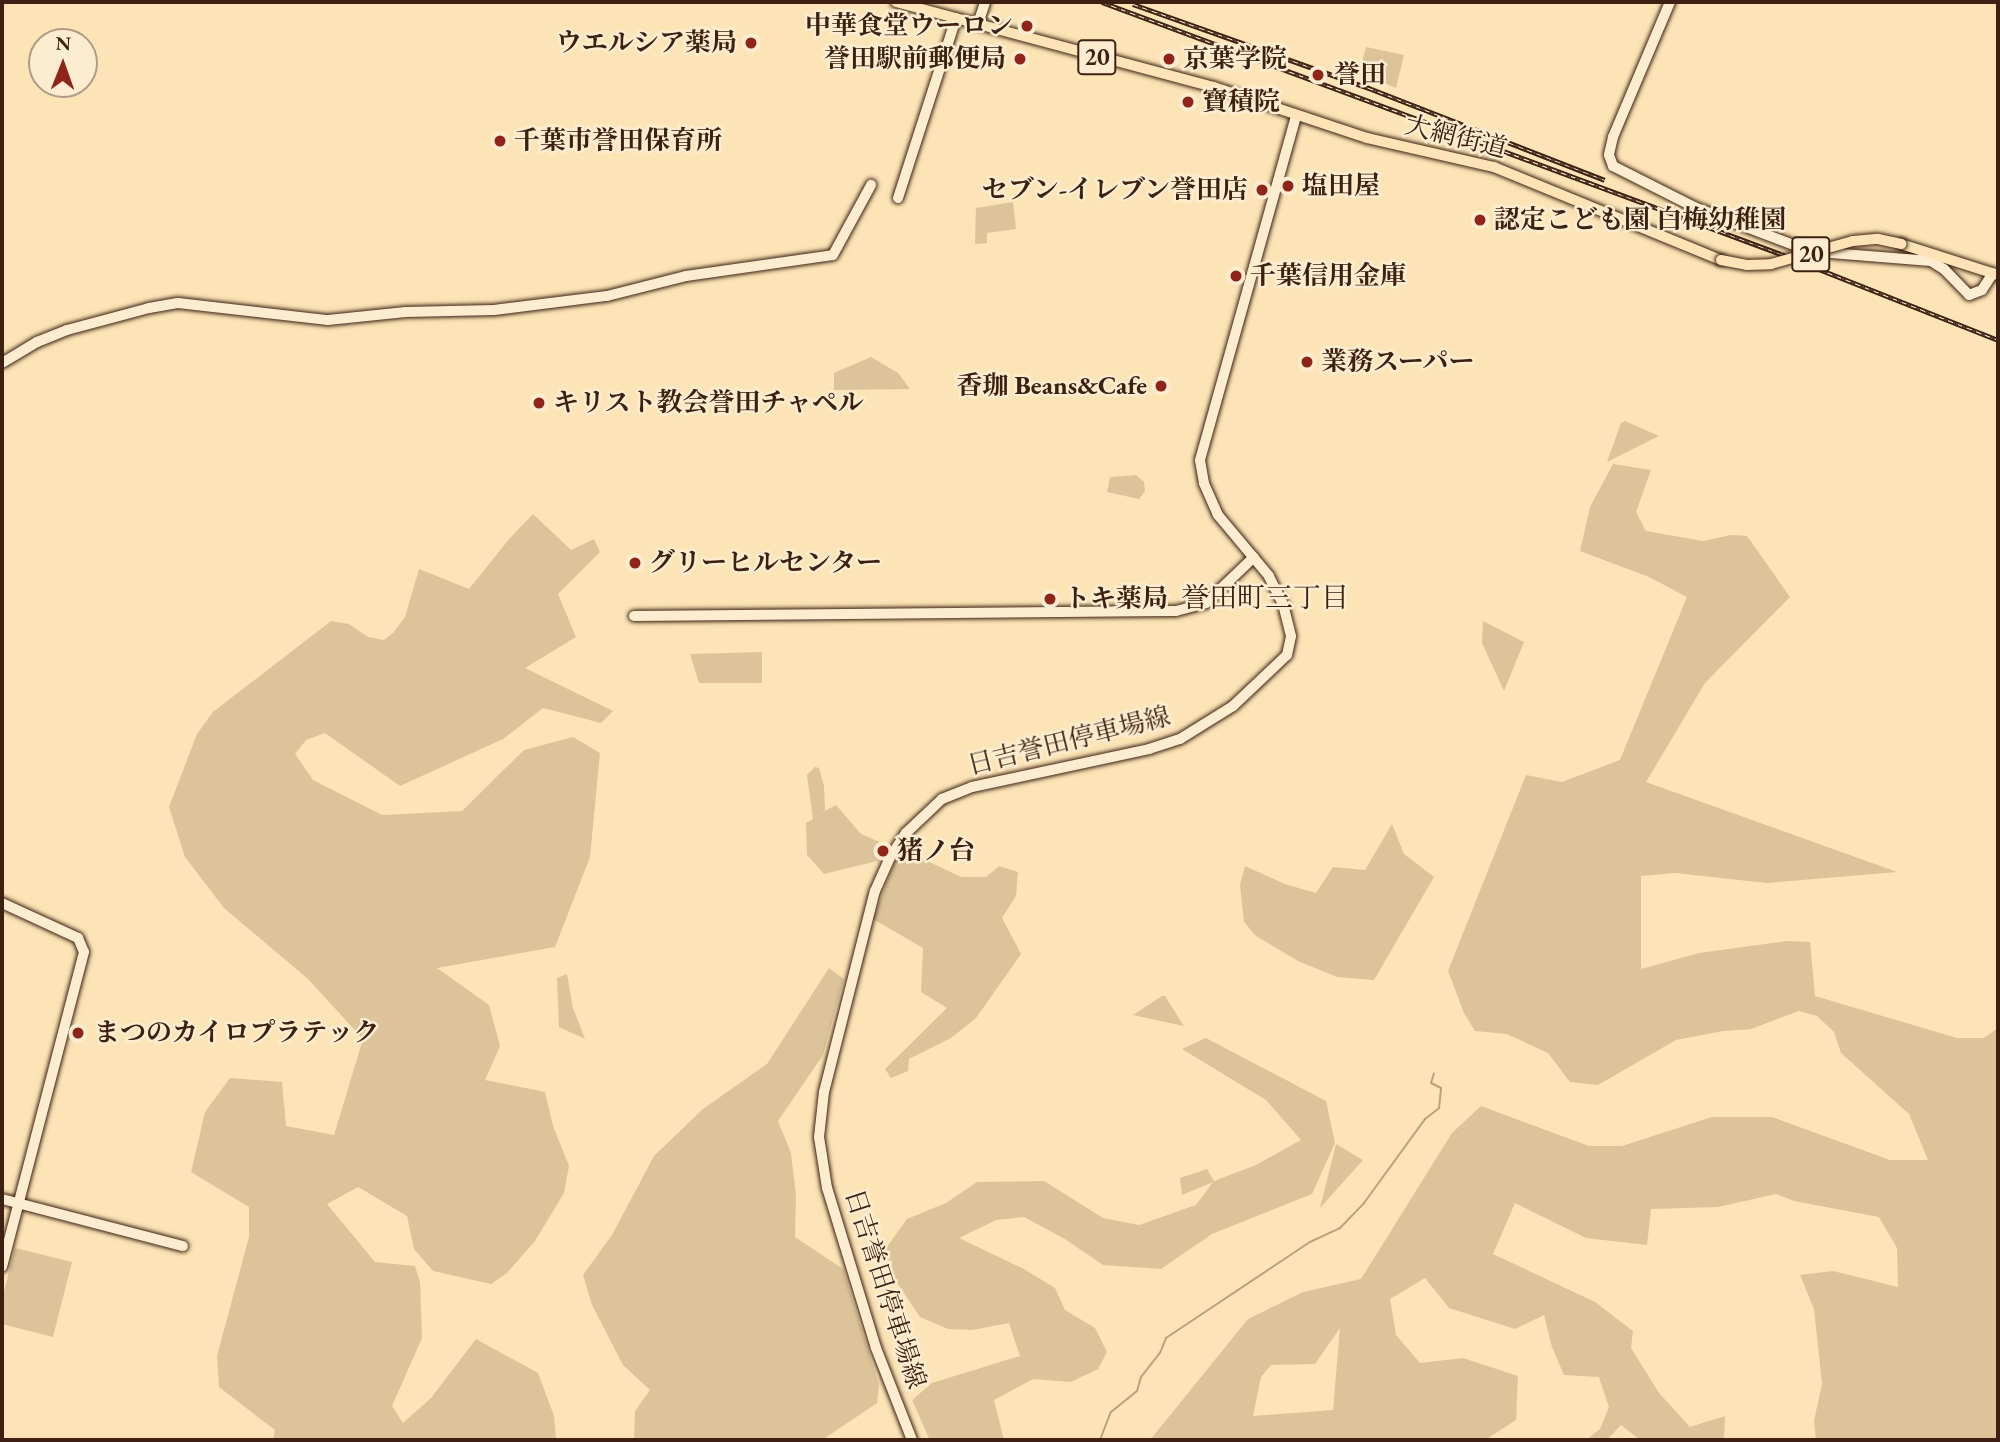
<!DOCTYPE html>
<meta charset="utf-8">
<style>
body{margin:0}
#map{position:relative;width:2000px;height:1442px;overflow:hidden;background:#fce4b6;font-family:"EB Garamond","Noto Serif JP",serif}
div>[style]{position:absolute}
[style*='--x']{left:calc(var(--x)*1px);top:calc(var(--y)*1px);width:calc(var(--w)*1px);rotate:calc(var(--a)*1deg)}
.green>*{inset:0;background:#dcc39a}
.stream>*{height:2px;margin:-1px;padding:0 1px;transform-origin:1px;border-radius:1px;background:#bba17e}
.roads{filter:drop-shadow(0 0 2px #3d2011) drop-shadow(0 0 2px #3d2011)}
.secondary>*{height:10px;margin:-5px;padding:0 5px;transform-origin:5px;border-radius:5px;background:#fdedd0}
.primary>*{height:10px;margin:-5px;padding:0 5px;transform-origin:5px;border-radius:5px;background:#fce4b6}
.rail>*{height:4.5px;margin-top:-2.25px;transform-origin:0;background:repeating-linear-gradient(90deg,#fdedd0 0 5px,#3d2011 0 10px);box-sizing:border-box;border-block:2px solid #3d2011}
.bridges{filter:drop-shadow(0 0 2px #3d2011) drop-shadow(0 0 2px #3d2011)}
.primary-bridge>*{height:10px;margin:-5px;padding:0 5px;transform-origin:5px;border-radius:5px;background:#fce4b6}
.dots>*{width:19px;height:19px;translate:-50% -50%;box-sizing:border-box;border:4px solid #fdedd0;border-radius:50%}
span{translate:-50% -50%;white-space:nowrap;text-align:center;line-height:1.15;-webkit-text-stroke:5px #fdedd0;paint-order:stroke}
.shield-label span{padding:2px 5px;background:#fdedd0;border:2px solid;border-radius:5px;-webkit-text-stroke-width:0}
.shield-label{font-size:24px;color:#3d2011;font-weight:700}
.poi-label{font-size:26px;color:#3d2011;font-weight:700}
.right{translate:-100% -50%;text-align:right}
.left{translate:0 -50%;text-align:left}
.street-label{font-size:26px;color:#3d2011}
.neighbourhood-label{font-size:28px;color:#3d2011}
.frame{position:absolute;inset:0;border:4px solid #3d2011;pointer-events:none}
.north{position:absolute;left:28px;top:28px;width:70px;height:70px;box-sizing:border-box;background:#fdedd0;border:2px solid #b09b84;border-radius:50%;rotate:1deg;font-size:19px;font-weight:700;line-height:28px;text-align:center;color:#3d2011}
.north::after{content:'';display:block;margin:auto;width:24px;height:32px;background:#8f2418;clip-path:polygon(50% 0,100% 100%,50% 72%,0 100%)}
</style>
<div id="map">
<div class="green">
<div style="clip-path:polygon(1366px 47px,1404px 55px,1396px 88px,1359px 72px)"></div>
<div style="clip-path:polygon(1013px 202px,1016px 229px,987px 233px,987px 243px,975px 244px,976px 208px)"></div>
<div style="clip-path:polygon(871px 357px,898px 373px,910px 389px,834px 390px,834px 373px)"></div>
<div style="clip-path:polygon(1625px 421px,1659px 436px,1607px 462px,1621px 423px)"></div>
<div style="clip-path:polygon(evenodd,1613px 464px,1651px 470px,1636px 512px,1646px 531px,1703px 541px,1731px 535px,1747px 536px,1790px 597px,1705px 683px,1646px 782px,1897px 872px,1767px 883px,1675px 873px,1641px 876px,1641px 969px,1699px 953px,1787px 941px,1810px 942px,1815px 996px,1957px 1038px,1984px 1038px,1998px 1028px,1998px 1440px,1816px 1440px,1814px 1421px,1822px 1384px,1814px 1309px,1800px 1275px,1833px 1271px,1898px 1287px,1897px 1248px,1879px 1217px,1794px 1201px,1776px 1194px,1718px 1207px,1651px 1209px,1647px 1245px,1586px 1238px,1515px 1203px,1493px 1254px,1595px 1302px,1633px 1331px,1631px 1348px,1659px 1393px,1690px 1427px,1725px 1416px,1724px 1437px,1721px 1440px,1640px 1440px,1621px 1425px,1607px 1440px,1586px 1440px,1600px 1429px,1609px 1407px,1599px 1377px,1564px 1375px,1552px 1347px,1544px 1315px,1515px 1329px,1449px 1308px,1425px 1278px,1390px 1299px,1396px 1335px,1420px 1363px,1463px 1358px,1518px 1376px,1516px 1420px,1485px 1440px,1150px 1440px,1248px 1319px,1303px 1292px,1361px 1279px,1452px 1133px,1481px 1106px,1589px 1146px,1622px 1146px,1712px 1117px,1772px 1117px,1890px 1160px,1928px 1160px,1909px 1114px,1841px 1053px,1834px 1032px,1817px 1016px,1799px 1011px,1751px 1029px,1723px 1031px,1676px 1040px,1598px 1085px,1570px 1082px,1548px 1053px,1507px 1034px,1475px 1031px,1464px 1013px,1448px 971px,1526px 775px,1562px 782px,1620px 760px,1687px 597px,1649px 577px,1580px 551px,1590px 507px,1613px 464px,1340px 1328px,1333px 1410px,1253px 1416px,1261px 1377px,1271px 1365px,1315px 1364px,1340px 1328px)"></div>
<div style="clip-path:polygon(1136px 475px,1144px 482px,1145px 491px,1139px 499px,1107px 492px,1110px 477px)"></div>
<div style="clip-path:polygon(533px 514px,571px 550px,594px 539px,600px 552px,558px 594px,576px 637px,525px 668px,613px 711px,601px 723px,543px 708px,503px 739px,400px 786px,325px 733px,306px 740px,295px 754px,313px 780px,382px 815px,462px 811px,524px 750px,573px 737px,600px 753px,590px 857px,555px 947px,437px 968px,489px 1005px,500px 1046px,485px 1080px,545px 1092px,553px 1126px,569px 1166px,564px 1193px,535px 1241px,507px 1273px,491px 1284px,433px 1271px,414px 1249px,407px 1216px,358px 1187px,327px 1204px,375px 1262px,415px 1266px,420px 1282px,422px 1338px,392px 1406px,403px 1423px,431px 1398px,476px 1339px,538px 1373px,554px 1416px,556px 1440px,273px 1440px,275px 1430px,219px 1387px,217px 1356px,249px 1237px,249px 1207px,191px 1172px,205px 1112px,230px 1078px,282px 1082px,286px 1126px,334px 1135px,363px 1039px,308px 979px,224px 908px,185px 857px,169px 807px,197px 734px,213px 712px,331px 621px,349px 624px,368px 637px,384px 640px,394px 632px,405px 617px,419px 569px,469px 589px,510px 538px)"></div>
<div style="clip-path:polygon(1483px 621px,1524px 642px,1504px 691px,1482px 643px)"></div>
<div style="clip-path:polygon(762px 652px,762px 683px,699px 683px,690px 654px)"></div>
<div style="clip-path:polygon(815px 767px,819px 768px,824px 786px,825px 810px,821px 813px,836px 805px,861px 834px,882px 843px,881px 860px,824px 874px,807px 855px,806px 823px,813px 819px,807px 775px)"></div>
<div style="clip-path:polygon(1392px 824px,1404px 854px,1434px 877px,1374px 980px,1337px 977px,1298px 961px,1256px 936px,1244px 922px,1240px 885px,1245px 866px,1285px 884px,1316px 893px,1333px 867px,1365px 870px)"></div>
<div style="clip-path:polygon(900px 848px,961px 877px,986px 877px,999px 866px,1018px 872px,1016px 896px,1002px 918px,1021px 954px,976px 1018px,951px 1038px,909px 1059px,908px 1071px,891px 1078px,885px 1069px,947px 1008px,921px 992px,923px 948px,873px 919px)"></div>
<div style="clip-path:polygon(829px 968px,844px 979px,823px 1055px,778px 1121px,791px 1153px,796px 1196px,795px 1237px,843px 1269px,879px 1385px,877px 1403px,822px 1440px,634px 1440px,635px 1411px,650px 1390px,623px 1365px,592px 1305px,583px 1275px,612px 1235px,654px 1156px,703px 1109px,767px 1064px)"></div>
<div style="clip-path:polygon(567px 974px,573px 1008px,585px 1039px,559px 1027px,557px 978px)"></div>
<div style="clip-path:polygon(1162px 996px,1165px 996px,1184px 1026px,1133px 1015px)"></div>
<div style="clip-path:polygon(1206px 1038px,1326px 1101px,1335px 1143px,1312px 1194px,1212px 1234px,1161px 1269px,1103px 1265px,1065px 1239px,1024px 1217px,996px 1220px,959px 1238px,1024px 1269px,1055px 1288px,1065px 1310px,1095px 1328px,1107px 1352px,1098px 1369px,1071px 1382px,1033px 1379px,994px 1400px,1004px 1440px,929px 1438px,912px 1400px,932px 1383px,1020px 1356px,1009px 1323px,972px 1330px,948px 1329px,920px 1317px,892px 1275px,886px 1248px,907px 1219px,946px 1203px,977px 1182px,1044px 1181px,1103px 1218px,1139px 1225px,1196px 1205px,1213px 1182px,1182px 1195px,1180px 1178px,1207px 1169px,1214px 1181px,1256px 1165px,1301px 1140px,1266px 1100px,1182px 1049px)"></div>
<div style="clip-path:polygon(1336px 1144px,1363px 1160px,1320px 1208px)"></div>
<div style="clip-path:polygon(15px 1248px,72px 1262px,53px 1337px,2px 1324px,2px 1300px)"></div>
</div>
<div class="stream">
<div style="--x:1100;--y:1440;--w:30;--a:-69"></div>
<div style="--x:1111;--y:1412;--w:33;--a:-39"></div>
<div style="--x:1137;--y:1391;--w:15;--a:-74"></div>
<div style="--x:1141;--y:1377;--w:31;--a:-52"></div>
<div style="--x:1160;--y:1353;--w:16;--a:-68"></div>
<div style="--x:1166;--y:1338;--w:173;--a:-33.7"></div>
<div style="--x:1310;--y:1242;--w:33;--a:-25"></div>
<div style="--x:1340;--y:1228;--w:35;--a:-46"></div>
<div style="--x:1364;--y:1203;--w:104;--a:-54"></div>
<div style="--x:1425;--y:1119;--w:18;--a:-38"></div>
<div style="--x:1439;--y:1108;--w:20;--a:-84"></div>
<div style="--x:1441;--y:1088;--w:11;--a:-153"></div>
<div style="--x:1431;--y:1083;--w:10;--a:-73"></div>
</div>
<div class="roads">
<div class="secondary">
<div style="--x:1670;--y:2;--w:147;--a:112.9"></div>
<div style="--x:1613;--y:137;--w:18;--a:103"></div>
<div style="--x:1609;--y:155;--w:12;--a:70"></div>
<div style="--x:1613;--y:166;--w:91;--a:26.8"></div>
<div style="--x:1694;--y:207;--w:109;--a:20.9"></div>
<div style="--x:1796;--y:246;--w:36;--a:11"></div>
<div style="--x:1831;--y:253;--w:100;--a:4.6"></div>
<div style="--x:1931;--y:261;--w:15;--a:32"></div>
<div style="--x:1944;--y:269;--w:36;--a:46"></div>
<div style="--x:1969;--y:295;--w:14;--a:-21"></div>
<div style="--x:1982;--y:290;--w:20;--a:-57"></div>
<div style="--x:978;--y:24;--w:23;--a:-72"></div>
<div style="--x:898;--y:198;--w:189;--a:-72.1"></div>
<div style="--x:2;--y:363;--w:41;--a:-31"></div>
<div style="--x:37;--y:342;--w:32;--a:-22"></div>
<div style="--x:67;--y:330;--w:85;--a:-15"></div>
<div style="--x:149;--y:308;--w:29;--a:-10"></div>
<div style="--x:178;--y:303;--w:151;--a:6.5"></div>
<div style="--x:328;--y:320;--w:78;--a:-5.9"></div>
<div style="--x:406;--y:312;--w:88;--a:-1.3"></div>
<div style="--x:494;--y:310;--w:114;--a:-7.1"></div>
<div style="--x:607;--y:296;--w:81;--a:-14.2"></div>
<div style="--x:686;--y:276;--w:148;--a:-8.1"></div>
<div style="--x:833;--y:255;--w:80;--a:-61.5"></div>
<div style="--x:634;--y:616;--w:542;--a:-0.53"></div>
<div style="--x:1176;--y:611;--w:31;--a:-15"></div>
<div style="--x:1206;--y:603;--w:66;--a:-43.8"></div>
<div style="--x:2;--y:903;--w:84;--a:24.7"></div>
<div style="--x:78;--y:938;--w:15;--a:67"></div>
<div style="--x:84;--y:952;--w:325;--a:104.6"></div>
<div style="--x:2;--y:1199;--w:187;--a:14.6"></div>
<div style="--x:912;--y:1440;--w:99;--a:-111.4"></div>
<div style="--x:876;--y:1348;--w:167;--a:-107"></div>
<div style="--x:827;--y:1188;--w:52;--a:-98.9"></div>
<div style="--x:819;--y:1137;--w:45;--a:-83.7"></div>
<div style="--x:824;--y:1092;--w:207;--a:-75.8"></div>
<div style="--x:875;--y:891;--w:35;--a:-66"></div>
<div style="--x:889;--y:859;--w:31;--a:-57"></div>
<div style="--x:906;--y:833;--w:50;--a:-43.4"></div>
<div style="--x:942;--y:799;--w:32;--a:-22"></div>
<div style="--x:972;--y:787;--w:181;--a:-12.1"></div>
<div style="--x:1149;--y:749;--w:33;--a:-18"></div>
<div style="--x:1180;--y:739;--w:62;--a:-31.9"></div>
<div style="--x:1233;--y:706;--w:74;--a:-43.4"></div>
<div style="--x:1287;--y:655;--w:19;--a:-78"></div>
<div style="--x:1291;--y:636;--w:33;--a:-104"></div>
<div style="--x:1283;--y:604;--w:31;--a:-117"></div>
<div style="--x:1269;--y:576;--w:80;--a:-129.9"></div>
<div style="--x:1218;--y:515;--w:35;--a:-114"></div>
<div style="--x:1204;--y:483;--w:23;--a:-100"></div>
<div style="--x:1200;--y:460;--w:356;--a:-74.4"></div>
</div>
<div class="primary">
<div style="--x:896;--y:2;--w:329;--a:15"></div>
<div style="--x:1214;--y:87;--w:161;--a:18.4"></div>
<div style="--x:1367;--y:138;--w:130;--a:12.9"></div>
<div style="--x:1494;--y:167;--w:245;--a:22.3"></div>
<div style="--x:1901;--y:244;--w:102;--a:17.7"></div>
</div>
</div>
<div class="rail">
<div style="--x:1102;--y:2;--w:724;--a:20.36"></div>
<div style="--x:1781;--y:254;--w:233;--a:21.6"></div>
<div style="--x:1133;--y:4;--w:251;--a:19.6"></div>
<div style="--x:1369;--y:88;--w:253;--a:21.3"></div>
</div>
<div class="bridges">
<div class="primary-bridge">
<div style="--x:1721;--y:260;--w:26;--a:11"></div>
<div style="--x:1747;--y:265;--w:24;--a:-2"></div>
<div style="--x:1771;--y:264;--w:85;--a:-15.7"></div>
<div style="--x:1853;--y:241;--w:25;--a:-5"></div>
<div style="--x:1878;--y:239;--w:24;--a:12"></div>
</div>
</div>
<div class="dots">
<div style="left:1027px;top:26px;background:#8f2418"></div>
<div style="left:751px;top:43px;background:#8f2418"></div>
<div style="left:1020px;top:59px;background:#8f2418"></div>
<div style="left:1169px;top:59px;background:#8f2418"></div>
<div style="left:1318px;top:75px;background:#8f2418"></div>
<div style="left:1188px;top:102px;background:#8f2418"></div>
<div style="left:500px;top:141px;background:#8f2418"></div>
<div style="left:1288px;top:186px;background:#8f2418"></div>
<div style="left:1262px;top:190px;background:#8f2418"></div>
<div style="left:1480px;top:220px;background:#8f2418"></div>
<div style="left:1236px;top:276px;background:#8f2418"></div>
<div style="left:1307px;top:362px;background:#8f2418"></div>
<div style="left:1161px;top:386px;background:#8f2418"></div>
<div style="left:539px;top:403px;background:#8f2418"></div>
<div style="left:635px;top:563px;background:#8f2418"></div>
<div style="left:1050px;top:599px;background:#8f2418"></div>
<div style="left:883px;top:851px;background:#8f2418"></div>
<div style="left:78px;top:1033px;background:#8f2418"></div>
</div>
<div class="shield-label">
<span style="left:1097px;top:57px">20</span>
<span style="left:1811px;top:254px">20</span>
</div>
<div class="poi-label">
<span class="right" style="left:1013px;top:26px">中華食堂ウーロン</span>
<span class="right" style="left:737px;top:43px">ウエルシア薬局</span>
<span class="right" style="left:1006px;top:59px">誉田駅前郵便局</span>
<span class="left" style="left:1183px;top:59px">京葉学院</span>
<span class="left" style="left:1334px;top:75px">誉田</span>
<span class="left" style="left:1202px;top:102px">寶積院</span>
<span class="left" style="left:514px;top:141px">千葉市誉田保育所</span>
<span class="left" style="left:1302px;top:186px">塩田屋</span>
<span class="right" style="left:1248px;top:190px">セブン-イレブン誉田店</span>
<span class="left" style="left:1494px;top:220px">認定こども園 白梅幼稚園</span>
<span class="left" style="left:1250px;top:276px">千葉信用金庫</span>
<span class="left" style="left:1321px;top:362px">業務スーパー</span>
<span class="right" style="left:1147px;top:386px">香珈 Beans&amp;Cafe</span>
<span class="left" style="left:553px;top:403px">キリスト教会誉田チャペル</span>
<span class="left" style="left:649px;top:563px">グリーヒルセンター</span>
<span class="left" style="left:1064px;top:599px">トキ薬局</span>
<span class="left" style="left:897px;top:851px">猪ノ台</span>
<span class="left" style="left:94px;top:1033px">まつのカイロプラテック</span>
</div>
<div class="street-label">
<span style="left:1456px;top:137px;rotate:14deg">大網街道</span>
<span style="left:1069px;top:741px;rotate:-14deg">日吉誉田停車場線</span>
<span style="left:885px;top:1289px;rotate:72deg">日吉誉田停車場線</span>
</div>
<div class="neighbourhood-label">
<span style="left:1265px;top:597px">誉田町三丁目</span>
</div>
<div class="frame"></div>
<div class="north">N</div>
</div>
